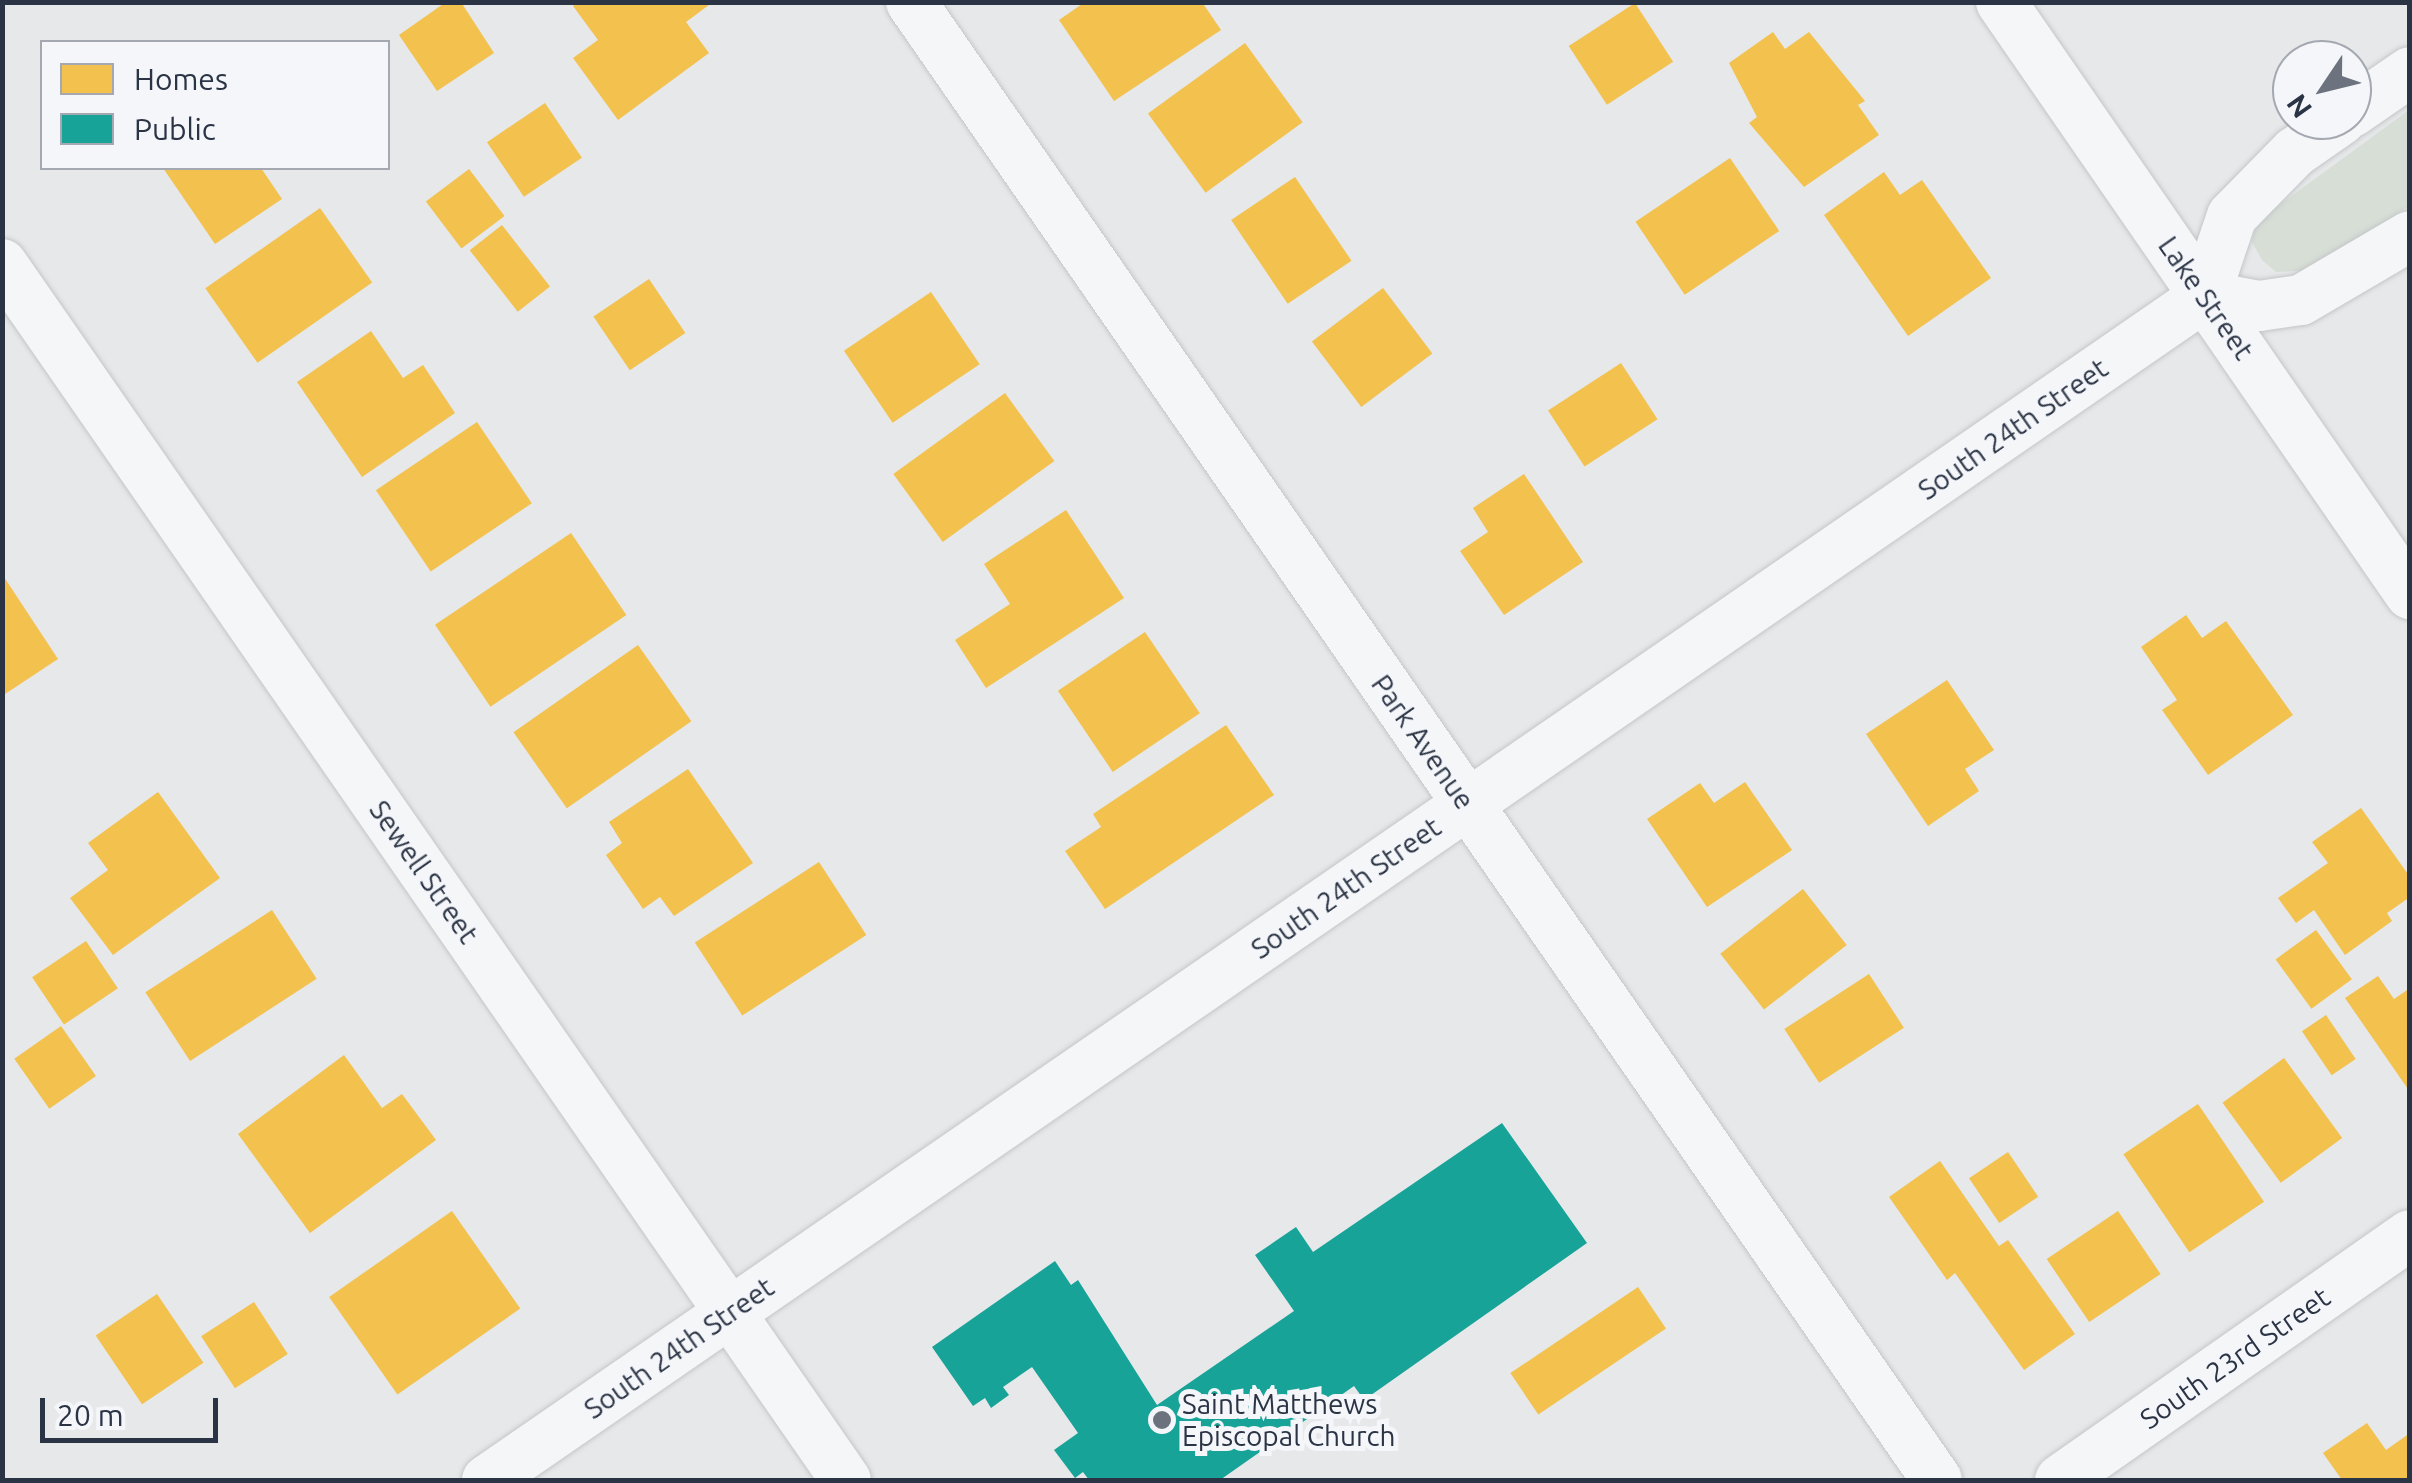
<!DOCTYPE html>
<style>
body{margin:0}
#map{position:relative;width:2412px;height:1483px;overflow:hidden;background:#e6e8ea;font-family:Ubuntu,sans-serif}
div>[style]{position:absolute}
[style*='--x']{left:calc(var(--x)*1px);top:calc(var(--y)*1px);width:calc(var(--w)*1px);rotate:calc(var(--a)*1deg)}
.green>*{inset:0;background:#d6ded6}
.homes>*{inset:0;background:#f2c14e;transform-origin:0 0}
.public>*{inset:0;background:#17a398}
.roads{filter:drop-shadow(0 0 2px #c4c6c8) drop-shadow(0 0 2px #c4c6c8)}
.minor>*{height:50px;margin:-25px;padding:0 25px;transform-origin:25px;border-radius:25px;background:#f5f6f7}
.dots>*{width:28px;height:28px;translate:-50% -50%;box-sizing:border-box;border:5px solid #f4f6f9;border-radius:50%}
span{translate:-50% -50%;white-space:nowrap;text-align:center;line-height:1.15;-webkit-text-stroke:10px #f4f6f9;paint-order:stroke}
.street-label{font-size:28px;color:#2b3445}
.poi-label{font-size:28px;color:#2b3445}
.left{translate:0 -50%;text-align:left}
.frame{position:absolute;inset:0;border:5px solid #2b3445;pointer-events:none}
.legend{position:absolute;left:40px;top:40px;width:350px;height:130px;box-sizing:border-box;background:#f4f6f9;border:2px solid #a4a8b1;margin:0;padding:12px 18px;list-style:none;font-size:30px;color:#2b3445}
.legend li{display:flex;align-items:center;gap:20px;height:50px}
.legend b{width:50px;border:2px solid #a4a8b1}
.north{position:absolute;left:2272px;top:40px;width:100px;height:100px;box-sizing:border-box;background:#f4f6f9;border:2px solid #a4a8b1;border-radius:50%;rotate:235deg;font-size:28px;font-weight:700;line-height:40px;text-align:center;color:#2b3445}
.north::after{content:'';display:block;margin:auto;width:35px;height:45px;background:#6c737f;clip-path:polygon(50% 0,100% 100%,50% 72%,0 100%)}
.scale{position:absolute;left:40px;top:1398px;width:178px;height:45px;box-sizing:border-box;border:5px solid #2b3445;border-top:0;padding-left:12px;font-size:30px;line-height:35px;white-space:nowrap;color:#2b3445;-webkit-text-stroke:8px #f4f6f9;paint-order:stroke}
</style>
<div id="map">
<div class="green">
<div style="clip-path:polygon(2409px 110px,2409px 206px,2315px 270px,2276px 272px,2262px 260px,2252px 242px,2256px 222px)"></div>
</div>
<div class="homes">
<div style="clip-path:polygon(446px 2px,461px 2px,494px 53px,437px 91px,399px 35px)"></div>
<div style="clip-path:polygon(577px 2px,713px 2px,686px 22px,709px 53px,618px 120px,573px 58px,598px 40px,573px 6px)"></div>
<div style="clip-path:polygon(1085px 2px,1202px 2px,1221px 30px,1114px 101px,1059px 20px)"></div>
<div style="left:1635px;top:3px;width:70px;height:79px;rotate:57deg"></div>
<div style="clip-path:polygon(1773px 32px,1785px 49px,1809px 32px,1865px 101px,1858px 105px,1879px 135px,1804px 187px,1749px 123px,1757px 117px,1729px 63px)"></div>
<div style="left:1245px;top:43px;width:98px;height:120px;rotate:54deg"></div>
<div style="left:545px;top:103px;width:66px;height:70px;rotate:56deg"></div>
<div style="left:1730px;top:158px;width:88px;height:114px;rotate:56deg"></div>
<div style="clip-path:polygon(163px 168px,261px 168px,282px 199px,215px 244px)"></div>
<div style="left:469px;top:169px;width:59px;height:54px;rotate:53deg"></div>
<div style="clip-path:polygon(1884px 172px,1900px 195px,1922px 180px,1991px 278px,1908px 336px,1824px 215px)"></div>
<div style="left:1295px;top:177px;width:101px;height:77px;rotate:56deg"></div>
<div style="left:320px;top:208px;width:91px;height:140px;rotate:55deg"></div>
<div style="left:502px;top:225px;width:78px;height:41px;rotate:52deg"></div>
<div style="left:649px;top:279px;width:65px;height:67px;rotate:56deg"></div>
<div style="left:1383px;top:288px;width:82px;height:89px;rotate:53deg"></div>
<div style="left:931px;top:292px;width:87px;height:105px;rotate:56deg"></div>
<div style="clip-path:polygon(371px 331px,403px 378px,423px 365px,455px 413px,362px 477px,297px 382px)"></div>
<div style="left:1621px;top:363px;width:67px;height:87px;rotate:57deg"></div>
<div style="left:1005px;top:393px;width:84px;height:138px;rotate:54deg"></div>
<div style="left:477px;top:422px;width:98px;height:122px;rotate:56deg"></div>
<div style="clip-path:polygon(1524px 474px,1583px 562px,1504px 615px,1460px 551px,1488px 532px,1473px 508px)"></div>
<div style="clip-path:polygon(1066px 510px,1124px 598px,986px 688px,955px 640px,1010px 604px,984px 564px)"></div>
<div style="left:571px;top:533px;width:99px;height:164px;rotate:56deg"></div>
<div style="clip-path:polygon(2px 574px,58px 659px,2px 696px)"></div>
<div style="clip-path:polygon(2186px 615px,2202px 638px,2226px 621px,2293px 715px,2208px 775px,2162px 710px,2177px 700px,2141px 647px)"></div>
<div style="left:1145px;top:632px;width:98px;height:105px;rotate:56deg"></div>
<div style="left:638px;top:645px;width:93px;height:152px;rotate:55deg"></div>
<div style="clip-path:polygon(1947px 680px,1994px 750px,1965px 769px,1979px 791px,1928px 826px,1866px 734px)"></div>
<div style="clip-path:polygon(1226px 725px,1274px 795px,1105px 909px,1065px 851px,1101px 827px,1093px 814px)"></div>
<div style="clip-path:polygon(688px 769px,753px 863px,674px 916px,660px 897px,643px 909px,606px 855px,622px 843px,609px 822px)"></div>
<div style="clip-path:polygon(1745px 782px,1792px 850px,1707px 907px,1647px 819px,1700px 783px,1714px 803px)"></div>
<div style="clip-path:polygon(158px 792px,220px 878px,113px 955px,70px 898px,108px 870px,88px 843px)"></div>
<div style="clip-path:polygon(2361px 808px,2410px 877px,2410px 897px,2387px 913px,2392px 921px,2345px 955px,2314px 910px,2296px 923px,2278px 898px,2328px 863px,2312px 842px)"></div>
<div style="left:819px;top:862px;width:87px;height:148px;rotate:57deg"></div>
<div style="left:1803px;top:889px;width:71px;height:105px;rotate:52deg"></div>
<div style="left:272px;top:910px;width:82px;height:151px;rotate:57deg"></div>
<div style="left:2316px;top:930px;width:61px;height:50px;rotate:54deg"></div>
<div style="left:86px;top:941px;width:57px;height:65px;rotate:56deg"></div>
<div style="left:1869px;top:974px;width:64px;height:101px;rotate:57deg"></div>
<div style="clip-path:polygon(2378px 976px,2394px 999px,2410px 988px,2410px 1092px,2345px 998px)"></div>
<div style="left:2326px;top:1015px;width:53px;height:29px;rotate:56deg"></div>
<div style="left:61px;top:1026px;width:61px;height:57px;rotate:55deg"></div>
<div style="clip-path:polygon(344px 1055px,382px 1108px,402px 1094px,436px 1140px,310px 1233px,238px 1134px)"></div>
<div style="left:2284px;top:1058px;width:99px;height:76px;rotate:54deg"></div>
<div style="left:2198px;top:1104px;width:118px;height:90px;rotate:56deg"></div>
<div style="left:2008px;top:1152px;width:54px;height:47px;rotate:56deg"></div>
<div style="clip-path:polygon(1940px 1161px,1999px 1246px,2008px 1240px,2075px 1334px,2024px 1370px,1955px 1273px,1947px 1280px,1889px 1197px)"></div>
<div style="left:452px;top:1211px;width:119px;height:150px;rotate:55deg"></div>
<div style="left:2118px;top:1211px;width:76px;height:86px;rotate:56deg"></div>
<div style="left:1638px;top:1287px;width:50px;height:154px;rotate:56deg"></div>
<div style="left:157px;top:1294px;width:83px;height:74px;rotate:56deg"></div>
<div style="left:254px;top:1302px;width:62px;height:63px;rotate:57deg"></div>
<div style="clip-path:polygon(2367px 1423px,2386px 1450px,2410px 1433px,2410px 1480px,2342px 1480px,2323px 1453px)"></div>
</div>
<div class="public">
<div style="clip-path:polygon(1502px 1123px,1587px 1243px,1364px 1400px,1354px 1386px,1220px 1480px,1089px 1480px,1083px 1472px,1075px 1478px,1054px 1450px,1078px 1433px,1032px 1367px,1003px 1387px,1009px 1395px,991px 1408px,985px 1398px,973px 1406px,932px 1347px,1055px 1261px,1071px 1285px,1078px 1280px,1157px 1405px,1294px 1311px,1255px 1255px,1296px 1227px,1313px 1252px)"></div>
</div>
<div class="roads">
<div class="minor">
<div style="--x:911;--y:2;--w:1799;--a:55.23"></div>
<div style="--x:2001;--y:2;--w:720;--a:55.36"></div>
<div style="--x:2352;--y:112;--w:70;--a:-34.6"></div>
<div style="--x:2;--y:264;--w:1480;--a:55.24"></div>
<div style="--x:2205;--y:296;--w:55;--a:10.5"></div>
<div style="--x:2259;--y:306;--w:42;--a:-8.1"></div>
<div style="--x:2301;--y:300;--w:126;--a:-30.4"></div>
<div style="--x:487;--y:1480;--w:2086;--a:-34.57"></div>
<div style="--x:2205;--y:296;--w:84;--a:-71.4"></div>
<div style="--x:2232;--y:216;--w:90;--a:-45.5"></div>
<div style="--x:2295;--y:152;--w:56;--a:-34.8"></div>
<div style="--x:2060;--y:1480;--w:427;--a:-35"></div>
</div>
</div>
<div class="dots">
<div style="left:1162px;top:1420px;background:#6c737f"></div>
</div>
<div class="street-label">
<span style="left:2206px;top:298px;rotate:55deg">Lake Street</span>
<span style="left:2013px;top:429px;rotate:-35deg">South 24th Street</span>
<span style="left:1423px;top:742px;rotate:55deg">Park Avenue</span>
<span style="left:424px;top:872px;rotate:55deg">Sewell Street</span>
<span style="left:1346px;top:888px;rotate:-35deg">South 24th Street</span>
<span style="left:679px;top:1348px;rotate:-35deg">South 24th Street</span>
<span style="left:2235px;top:1358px;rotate:-35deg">South 23rd Street</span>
</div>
<div class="poi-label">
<span class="left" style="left:1182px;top:1420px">Saint Matthews<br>Episcopal Church</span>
</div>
<div class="frame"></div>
<ul class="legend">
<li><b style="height:28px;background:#f2c14e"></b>Homes</li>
<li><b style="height:28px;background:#17a398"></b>Public</li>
</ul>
<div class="north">N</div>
<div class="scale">20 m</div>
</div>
